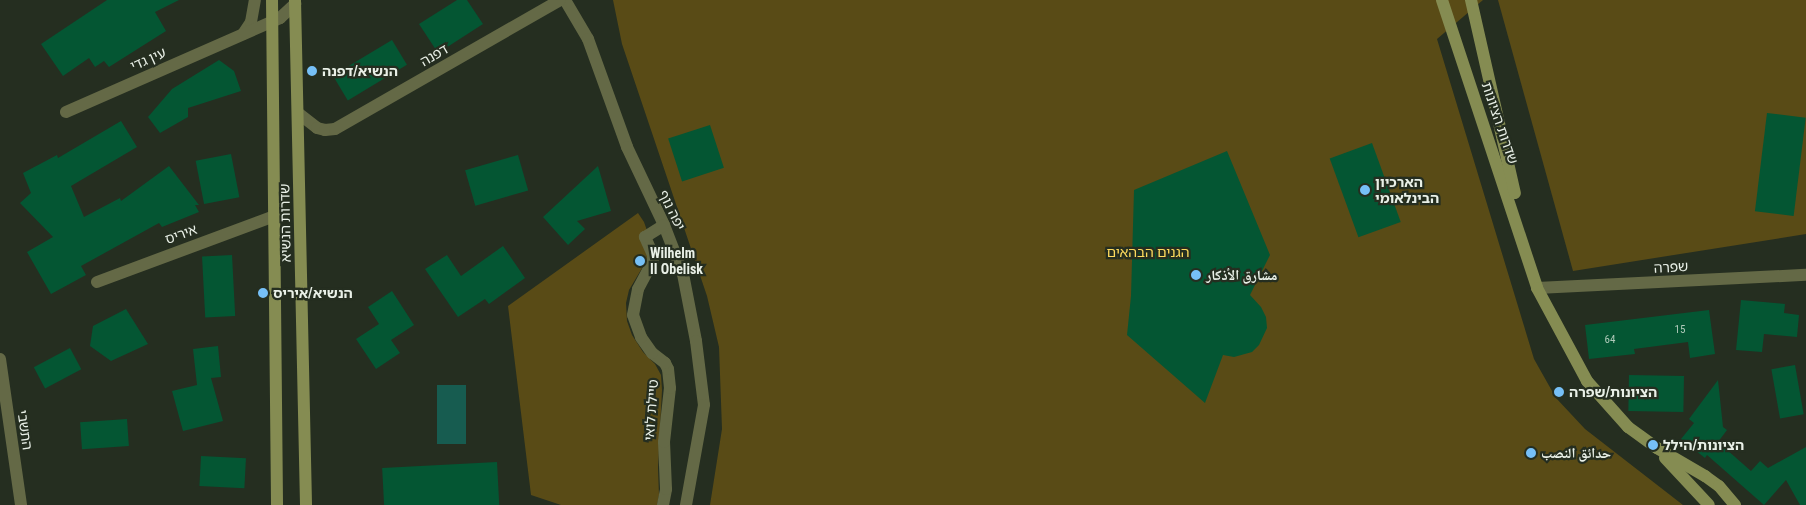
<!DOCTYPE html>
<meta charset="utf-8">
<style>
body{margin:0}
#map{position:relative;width:1806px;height:505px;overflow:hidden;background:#252e20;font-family:"Roboto Condensed","Noto Naskh Arabic","Noto Sans Hebrew",sans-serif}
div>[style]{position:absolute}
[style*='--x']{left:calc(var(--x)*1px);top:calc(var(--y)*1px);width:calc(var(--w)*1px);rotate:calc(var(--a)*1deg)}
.green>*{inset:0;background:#594b16}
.water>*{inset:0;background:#175c50;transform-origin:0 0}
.building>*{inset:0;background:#045633;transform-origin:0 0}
.street>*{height:12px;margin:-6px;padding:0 6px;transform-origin:6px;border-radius:6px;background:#646946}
.secondary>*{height:12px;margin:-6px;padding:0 6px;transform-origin:6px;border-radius:6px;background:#858c52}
.dots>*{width:14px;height:14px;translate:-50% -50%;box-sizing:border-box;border:2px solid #252e20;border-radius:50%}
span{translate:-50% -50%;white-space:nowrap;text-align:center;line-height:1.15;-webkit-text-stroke:4.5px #252e20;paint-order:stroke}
.number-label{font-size:11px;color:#b0caba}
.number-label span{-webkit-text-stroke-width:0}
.street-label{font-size:14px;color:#e9f0e7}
.poi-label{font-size:14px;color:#e9f0e7;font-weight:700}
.left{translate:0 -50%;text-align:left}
.park-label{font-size:14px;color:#fedb5d}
</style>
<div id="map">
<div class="green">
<div style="clip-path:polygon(613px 0,1483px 0,1437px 39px,1534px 359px,1556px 398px,1585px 429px,1683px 505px,710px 505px,722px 429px,719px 347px,707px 296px,622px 44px)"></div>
<div style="clip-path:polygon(1498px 0,1806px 0,1806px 234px,1573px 271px)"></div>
<div style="clip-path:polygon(638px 213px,644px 222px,650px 239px,651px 253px,629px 290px,626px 303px,627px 321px,632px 335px,643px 352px,655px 364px,661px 375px,662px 390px,658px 468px,659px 495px,657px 505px,561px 505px,531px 495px,508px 306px)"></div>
</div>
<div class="water">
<div style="left:437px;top:385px;width:29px;height:59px"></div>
</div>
<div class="building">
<div style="clip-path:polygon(107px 0,179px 0,155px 12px,166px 31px,109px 67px,104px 61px,95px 67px,89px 58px,63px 76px,41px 44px)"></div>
<div style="clip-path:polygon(457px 0,467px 0,483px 24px,438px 53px,419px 24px)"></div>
<div style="left:392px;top:40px;width:29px;height:69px;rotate:59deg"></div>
<div style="clip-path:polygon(219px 60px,234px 71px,241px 91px,188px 108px,188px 117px,160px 133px,148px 117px,172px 89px)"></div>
<div style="left:1767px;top:113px;width:39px;height:99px;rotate:7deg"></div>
<div style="clip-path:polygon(121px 121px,137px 147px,71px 186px,84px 217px,120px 198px,121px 201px,169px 166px,199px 205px,195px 205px,199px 212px,162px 227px,159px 223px,81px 266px,86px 275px,51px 294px,27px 252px,53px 237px,20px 203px,31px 193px,23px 173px,57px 155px,58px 158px)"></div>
<div style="left:710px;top:125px;width:45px;height:44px;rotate:72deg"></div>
<div style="left:1372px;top:143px;width:84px;height:45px;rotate:70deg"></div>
<div style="clip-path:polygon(1227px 151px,1270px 255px,1250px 295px,1261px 307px,1266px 317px,1267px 328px,1259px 345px,1252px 352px,1234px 357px,1223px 355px,1205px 403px,1127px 335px,1131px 296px,1134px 190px)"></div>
<div style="left:231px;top:154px;width:44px;height:36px;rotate:79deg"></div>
<div style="left:518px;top:155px;width:37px;height:55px;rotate:74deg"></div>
<div style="clip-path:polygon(598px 166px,611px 211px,577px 221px,585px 229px,568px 245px,543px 217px)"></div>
<div style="clip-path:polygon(503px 246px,525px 278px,489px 304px,485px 299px,458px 317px,425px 269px,447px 255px,461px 276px)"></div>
<div style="left:232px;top:255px;width:61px;height:30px;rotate:87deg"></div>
<div style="clip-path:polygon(392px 291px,414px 325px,391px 340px,400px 353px,376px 369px,356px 339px,379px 324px,368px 307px)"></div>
<div style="clip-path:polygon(1741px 300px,1785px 304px,1784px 313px,1799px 315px,1797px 337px,1764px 334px,1762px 352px,1736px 350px)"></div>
<div style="clip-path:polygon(126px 309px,148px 344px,111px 361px,90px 346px,93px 326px)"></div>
<div style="clip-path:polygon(1709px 310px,1715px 354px,1690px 358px,1688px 342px,1634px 349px,1635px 354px,1589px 359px,1585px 325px)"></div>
<div style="clip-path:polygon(218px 346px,221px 377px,211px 378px,223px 421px,183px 431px,172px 391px,197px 385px,193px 349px)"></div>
<div style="left:70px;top:348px;width:24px;height:41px;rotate:62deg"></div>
<div style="left:1795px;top:365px;width:50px;height:24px;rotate:80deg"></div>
<div style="left:1629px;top:375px;width:55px;height:36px;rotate:1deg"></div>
<div style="clip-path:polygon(1718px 380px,1723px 427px,1727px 430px,1718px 442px,1751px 471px,1760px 461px,1768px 468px,1806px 447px,1806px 505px,1800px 505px,1786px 480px,1764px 505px,1707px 455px,1705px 458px,1681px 439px,1694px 423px,1689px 419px)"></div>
<div style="left:127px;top:419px;width:27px;height:47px;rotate:86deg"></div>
<div style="left:201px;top:456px;width:45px;height:30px;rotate:3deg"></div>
<div style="left:497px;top:462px;width:43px;height:115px;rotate:87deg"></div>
</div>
<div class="street">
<div style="--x:565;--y:0;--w:45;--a:59.5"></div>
<div style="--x:588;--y:39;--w:115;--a:70.1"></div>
<div style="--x:627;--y:147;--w:86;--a:64.6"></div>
<div style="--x:664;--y:225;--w:53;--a:68.8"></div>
<div style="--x:683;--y:274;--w:68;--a:79"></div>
<div style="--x:696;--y:341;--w:64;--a:82.9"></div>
<div style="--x:704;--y:405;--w:102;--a:100.2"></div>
<div style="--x:243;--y:34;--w:14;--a:-56"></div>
<div style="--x:251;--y:22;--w:22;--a:-80"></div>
<div style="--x:66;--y:112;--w:234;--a:-23.7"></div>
<div style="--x:280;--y:18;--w:21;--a:-43"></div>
<div style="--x:298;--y:113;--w:24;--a:38"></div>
<div style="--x:317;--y:128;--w:8;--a:14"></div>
<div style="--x:325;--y:130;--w:10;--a:-6"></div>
<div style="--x:335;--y:129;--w:259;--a:-29.8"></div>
<div style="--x:97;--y:282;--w:189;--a:-20.4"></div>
<div style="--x:1537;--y:288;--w:269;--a:-2.8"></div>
<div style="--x:0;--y:359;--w:148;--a:81.8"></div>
<div style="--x:663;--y:505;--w:16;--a:-79"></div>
<div style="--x:666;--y:489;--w:47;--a:-92.4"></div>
<div style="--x:664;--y:442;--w:54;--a:-83.7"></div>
<div style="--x:670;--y:388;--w:19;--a:-96"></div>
<div style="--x:668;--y:369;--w:7;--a:-117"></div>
<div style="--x:665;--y:363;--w:16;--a:-142"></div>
<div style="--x:652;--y:353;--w:19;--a:-125"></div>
<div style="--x:641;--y:337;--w:23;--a:-110"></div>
<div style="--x:633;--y:315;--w:26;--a:-79"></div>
<div style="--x:638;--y:289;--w:32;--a:-62"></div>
<div style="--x:653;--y:261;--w:6;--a:-90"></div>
<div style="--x:653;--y:255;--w:20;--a:-114"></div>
<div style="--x:645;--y:237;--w:22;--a:-32"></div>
</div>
<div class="secondary">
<div style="--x:272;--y:0;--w:505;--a:89.43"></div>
<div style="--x:295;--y:0;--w:505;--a:88.75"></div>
<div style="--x:1442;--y:0;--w:303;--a:71.7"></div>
<div style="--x:1537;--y:288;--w:106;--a:61.7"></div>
<div style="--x:1587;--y:381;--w:62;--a:48.3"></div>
<div style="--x:1628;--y:427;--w:36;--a:36"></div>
<div style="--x:1657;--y:448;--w:56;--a:30.3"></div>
<div style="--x:1705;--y:476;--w:17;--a:36"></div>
<div style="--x:1719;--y:486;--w:25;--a:50"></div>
<div style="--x:1471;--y:0;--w:198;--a:77.2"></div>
<div style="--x:1665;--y:458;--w:64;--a:46.9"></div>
</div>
<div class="dots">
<div style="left:312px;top:71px;background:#76c0f7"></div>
<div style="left:1365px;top:190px;background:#76c0f7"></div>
<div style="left:640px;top:261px;background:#76c0f7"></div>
<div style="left:1196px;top:275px;background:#76c0f7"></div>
<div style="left:263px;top:293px;background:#76c0f7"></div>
<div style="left:1559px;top:392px;background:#76c0f7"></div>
<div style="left:1653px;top:445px;background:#76c0f7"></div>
<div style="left:1531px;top:453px;background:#76c0f7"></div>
</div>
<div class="number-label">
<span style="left:1680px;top:330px">15</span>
<span style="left:1610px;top:340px">64</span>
</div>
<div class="street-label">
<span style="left:434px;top:55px;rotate:-30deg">דפנה</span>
<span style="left:148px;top:59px;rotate:-24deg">עין גדי</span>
<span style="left:1500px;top:123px;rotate:71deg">שדרות הציונות</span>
<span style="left:672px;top:210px;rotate:64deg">יפה נוף</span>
<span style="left:285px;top:223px;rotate:-91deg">שדרות הנשיא</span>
<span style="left:181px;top:234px;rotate:-20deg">איריס</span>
<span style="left:1671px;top:267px;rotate:-3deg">שפרה</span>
<span style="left:651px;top:410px;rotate:-86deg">טיילת לואי</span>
<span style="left:25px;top:430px;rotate:82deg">התשבי</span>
</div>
<div class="poi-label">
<span class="left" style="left:322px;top:71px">הנשיא/דפנה</span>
<span class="left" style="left:1375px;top:190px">הארכיון<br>הבינלאומי</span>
<span class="left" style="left:650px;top:261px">Wilhelm<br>II Obelisk</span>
<span class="left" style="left:1206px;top:275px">مشارق الأذكار</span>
<span class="left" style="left:273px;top:293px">הנשיא/איריס</span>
<span class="left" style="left:1569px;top:392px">הציונות/שפרה</span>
<span class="left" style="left:1663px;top:445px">הציונות/הילל</span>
<span class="left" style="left:1541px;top:453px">حدائق النصب</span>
</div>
<div class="park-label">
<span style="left:1148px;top:252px">הגנים הבהאים</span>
</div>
</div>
